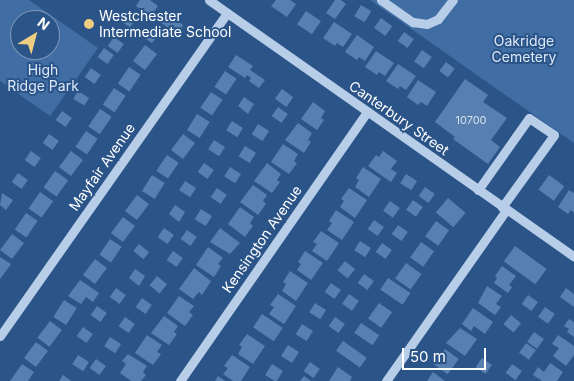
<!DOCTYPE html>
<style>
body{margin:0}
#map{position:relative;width:574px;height:381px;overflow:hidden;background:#2b5488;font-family:Inter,sans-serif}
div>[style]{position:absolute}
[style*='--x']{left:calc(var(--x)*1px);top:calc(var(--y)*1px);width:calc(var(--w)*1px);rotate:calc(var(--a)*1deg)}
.green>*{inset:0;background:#406ea4}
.building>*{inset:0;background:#5780b1;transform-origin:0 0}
.minor>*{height:9px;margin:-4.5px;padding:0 4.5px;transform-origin:4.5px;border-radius:4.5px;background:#b8cee8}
.dots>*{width:14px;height:14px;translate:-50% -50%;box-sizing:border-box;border:2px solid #2b5488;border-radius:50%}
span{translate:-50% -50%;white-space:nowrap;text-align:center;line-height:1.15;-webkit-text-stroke:4px #2b5488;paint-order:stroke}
.number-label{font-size:11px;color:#d5dfec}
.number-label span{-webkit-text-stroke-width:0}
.poi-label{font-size:14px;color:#fff}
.left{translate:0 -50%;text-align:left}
.park-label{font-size:14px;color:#dbe8f7}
.street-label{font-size:14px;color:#fff}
.north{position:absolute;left:10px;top:10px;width:50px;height:50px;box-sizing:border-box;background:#2b5488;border:1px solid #8098b8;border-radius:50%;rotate:37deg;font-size:14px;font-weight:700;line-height:20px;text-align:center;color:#fff}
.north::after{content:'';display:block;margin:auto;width:18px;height:22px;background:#eecd80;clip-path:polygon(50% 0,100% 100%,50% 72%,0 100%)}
.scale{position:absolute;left:402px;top:348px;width:84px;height:22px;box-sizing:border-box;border:2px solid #fff;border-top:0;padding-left:6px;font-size:15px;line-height:18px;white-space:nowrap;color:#fff;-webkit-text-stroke:4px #2b5488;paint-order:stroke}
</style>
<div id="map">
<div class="green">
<div style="clip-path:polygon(evenodd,0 0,29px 0,98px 48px,50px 116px,0 81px,0 0,20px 20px,50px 20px,50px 50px,20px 50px,20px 20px)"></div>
<div style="clip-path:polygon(370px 0,574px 0,574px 143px)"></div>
</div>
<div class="building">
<div style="clip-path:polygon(140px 0,150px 0,158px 6px,150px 17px,136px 6px)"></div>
<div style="clip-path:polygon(276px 0,290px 0,296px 4px,287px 17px,271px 6px)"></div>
<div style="clip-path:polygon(335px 0,341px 0,346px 4px,335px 19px,326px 13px)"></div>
<div style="left:361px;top:5px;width:12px;height:13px;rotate:31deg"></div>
<div style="left:125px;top:11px;width:13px;height:11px;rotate:32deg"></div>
<div style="left:306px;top:11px;width:18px;height:16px;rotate:34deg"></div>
<div style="left:168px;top:14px;width:19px;height:11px;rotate:36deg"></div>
<div style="left:381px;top:18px;width:14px;height:12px;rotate:36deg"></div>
<div style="clip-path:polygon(334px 22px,352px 34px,343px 47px,337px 43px,335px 46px,323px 38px)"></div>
<div style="clip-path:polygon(152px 30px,158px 35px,152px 43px,146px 39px)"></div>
<div style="left:404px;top:32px;width:12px;height:11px;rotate:35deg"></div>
<div style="clip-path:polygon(357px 35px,374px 47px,365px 61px,359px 57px,357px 60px,345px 52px)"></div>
<div style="left:114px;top:37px;width:12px;height:11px;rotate:35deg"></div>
<div style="left:145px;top:45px;width:15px;height:20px;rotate:37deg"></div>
<div style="left:104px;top:48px;width:12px;height:11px;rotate:35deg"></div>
<div style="left:422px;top:50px;width:12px;height:14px;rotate:35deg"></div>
<div style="clip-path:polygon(376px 51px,394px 63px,385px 76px,379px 72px,377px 75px,365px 67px)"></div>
<div style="clip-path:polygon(236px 55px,253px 66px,250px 70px,265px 80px,259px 88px,249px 81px,251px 78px,247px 75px,245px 78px,228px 67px)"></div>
<div style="left:446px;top:62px;width:11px;height:11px;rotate:38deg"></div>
<div style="clip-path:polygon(398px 64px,416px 76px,406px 90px,400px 86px,398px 89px,386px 81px)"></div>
<div style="left:129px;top:67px;width:14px;height:20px;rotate:34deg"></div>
<div style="left:91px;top:68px;width:12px;height:11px;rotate:35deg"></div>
<div style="left:225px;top:71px;width:14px;height:19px;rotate:34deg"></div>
<div style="clip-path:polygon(465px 79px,488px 95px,483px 102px,507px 118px,491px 140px,500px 147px,488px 164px,453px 139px,455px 137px,435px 122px)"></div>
<div style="clip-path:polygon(418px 80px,436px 92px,427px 106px,421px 102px,418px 105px,407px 97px)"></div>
<div style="left:114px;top:88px;width:14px;height:20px;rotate:34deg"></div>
<div style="left:282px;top:89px;width:14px;height:12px;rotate:36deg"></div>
<div style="left:78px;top:91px;width:13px;height:9px;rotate:32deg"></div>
<div style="left:211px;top:92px;width:14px;height:19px;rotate:34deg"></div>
<div style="clip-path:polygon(244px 97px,254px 104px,248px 114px,238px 106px)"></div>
<div style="clip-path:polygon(313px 102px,325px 111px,321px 118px,324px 120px,317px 130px,301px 119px)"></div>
<div style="left:278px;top:107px;width:12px;height:11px;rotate:35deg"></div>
<div style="left:100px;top:109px;width:14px;height:21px;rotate:34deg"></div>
<div style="left:62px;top:111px;width:12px;height:11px;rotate:35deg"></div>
<div style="left:197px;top:114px;width:15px;height:19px;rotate:32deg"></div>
<div style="left:232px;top:121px;width:13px;height:11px;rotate:32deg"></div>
<div style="clip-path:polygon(298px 123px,312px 133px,308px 140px,311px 142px,304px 153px,285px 140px)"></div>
<div style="left:258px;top:124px;width:13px;height:12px;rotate:32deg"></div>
<div style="left:86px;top:131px;width:14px;height:19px;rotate:34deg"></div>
<div style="left:49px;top:134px;width:12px;height:11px;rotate:35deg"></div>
<div style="left:183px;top:134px;width:15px;height:20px;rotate:37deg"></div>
<div style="left:214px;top:140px;width:13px;height:11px;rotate:32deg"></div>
<div style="clip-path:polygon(283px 144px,298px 154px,294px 161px,297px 163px,289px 174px,271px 162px)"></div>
<div style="left:245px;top:146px;width:13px;height:12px;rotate:32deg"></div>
<div style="left:31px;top:151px;width:12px;height:11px;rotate:35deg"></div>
<div style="left:71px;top:151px;width:15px;height:20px;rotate:37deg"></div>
<div style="clip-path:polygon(383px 151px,397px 161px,391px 169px,397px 173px,391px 182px,368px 166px,376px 155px,379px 157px)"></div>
<div style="left:167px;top:155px;width:14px;height:19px;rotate:34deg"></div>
<div style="left:204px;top:163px;width:12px;height:11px;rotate:35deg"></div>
<div style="clip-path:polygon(267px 163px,281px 174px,277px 180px,280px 182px,272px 193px,254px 181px)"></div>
<div style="left:230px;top:167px;width:13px;height:11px;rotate:32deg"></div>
<div style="clip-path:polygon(363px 167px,381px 179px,369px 197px,355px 187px,359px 180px,356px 178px)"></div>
<div style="left:55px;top:171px;width:16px;height:20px;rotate:35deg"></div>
<div style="left:18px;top:173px;width:12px;height:11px;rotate:35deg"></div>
<div style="left:406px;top:174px;width:13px;height:11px;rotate:32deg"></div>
<div style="left:152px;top:175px;width:15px;height:19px;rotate:32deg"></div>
<div style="left:549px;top:175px;width:19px;height:18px;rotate:36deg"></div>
<div style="left:185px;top:181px;width:13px;height:11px;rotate:32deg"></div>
<div style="clip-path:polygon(253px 185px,267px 195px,263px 201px,266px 204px,258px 215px,240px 202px)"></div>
<div style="left:425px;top:187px;width:12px;height:11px;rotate:35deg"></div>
<div style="left:217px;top:188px;width:12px;height:11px;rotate:35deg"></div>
<div style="clip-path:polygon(349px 188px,367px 200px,355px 218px,340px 207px,344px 201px,341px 199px)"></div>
<div style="clip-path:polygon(569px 190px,574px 193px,574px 213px,571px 210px,568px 214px,558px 207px)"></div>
<div style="left:40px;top:192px;width:16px;height:20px;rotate:35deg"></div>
<div style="clip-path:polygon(2px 193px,13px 200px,6px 210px,0 205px)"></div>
<div style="left:137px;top:195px;width:15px;height:20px;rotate:37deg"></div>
<div style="left:448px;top:198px;width:23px;height:19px;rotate:40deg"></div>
<div style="left:413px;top:200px;width:12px;height:12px;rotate:35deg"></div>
<div style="left:390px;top:201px;width:12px;height:12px;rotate:35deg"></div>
<div style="clip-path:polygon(175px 205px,185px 212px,179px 222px,169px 214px)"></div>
<div style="clip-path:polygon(240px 207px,254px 217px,250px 223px,253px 226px,245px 237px,228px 224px)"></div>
<div style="left:201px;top:209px;width:13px;height:12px;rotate:32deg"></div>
<div style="clip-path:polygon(336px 210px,354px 222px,342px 240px,327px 230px,332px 223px,329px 221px)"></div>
<div style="left:26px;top:213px;width:14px;height:20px;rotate:34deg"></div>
<div style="left:123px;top:217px;width:15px;height:20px;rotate:37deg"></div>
<div style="left:374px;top:220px;width:12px;height:11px;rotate:35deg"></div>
<div style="left:436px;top:221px;width:16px;height:19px;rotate:35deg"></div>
<div style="left:398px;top:225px;width:12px;height:11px;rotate:35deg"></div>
<div style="left:164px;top:228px;width:12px;height:11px;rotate:35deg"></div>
<div style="clip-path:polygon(220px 228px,240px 243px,230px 254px,210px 242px)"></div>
<div style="left:187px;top:230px;width:12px;height:11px;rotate:35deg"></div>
<div style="clip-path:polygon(321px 231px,339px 243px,327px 261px,312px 251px,317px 244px,313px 242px)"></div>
<div style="left:12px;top:234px;width:15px;height:20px;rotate:37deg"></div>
<div style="left:110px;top:239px;width:14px;height:19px;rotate:34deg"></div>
<div style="left:360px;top:241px;width:13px;height:11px;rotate:32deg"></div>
<div style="left:421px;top:242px;width:16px;height:19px;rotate:35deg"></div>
<div style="left:382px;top:243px;width:12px;height:11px;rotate:35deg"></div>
<div style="left:139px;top:244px;width:13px;height:9px;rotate:39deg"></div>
<div style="left:515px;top:246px;width:39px;height:19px;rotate:36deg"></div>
<div style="clip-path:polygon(208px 247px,223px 258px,218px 264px,221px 266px,214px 277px,196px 265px)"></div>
<div style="left:173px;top:251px;width:12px;height:11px;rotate:35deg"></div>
<div style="clip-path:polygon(305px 251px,323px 263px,311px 280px,297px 270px,301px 264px,298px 262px)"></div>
<div style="clip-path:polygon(0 257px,11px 264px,0 279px)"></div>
<div style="left:95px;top:259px;width:15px;height:20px;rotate:37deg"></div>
<div style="left:345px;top:261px;width:13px;height:12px;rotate:39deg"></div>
<div style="left:406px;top:263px;width:19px;height:19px;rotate:35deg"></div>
<div style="clip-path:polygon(502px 266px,516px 276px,509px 285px,512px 287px,508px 293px,494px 283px,497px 278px,495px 276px)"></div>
<div style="clip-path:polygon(194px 268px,211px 281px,202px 295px,199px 292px,193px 299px,179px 289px)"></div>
<div style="clip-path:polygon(135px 269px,145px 276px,139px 286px,129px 278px)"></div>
<div style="clip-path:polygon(290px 271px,308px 283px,296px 301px,282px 291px,286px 284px,283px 282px)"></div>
<div style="left:364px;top:274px;width:12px;height:11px;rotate:35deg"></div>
<div style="left:157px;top:276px;width:13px;height:12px;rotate:39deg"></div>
<div style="left:388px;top:278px;width:27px;height:14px;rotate:34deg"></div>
<div style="clip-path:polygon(80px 280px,99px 293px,93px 302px,86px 297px,81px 304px,68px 296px)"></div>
<div style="left:331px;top:283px;width:12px;height:11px;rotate:35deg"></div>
<div style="clip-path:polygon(487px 286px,502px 296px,496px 304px,501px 307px,495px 315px,478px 303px)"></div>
<div style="left:116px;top:288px;width:12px;height:11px;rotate:35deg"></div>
<div style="clip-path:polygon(566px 288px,574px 294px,574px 307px,560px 297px)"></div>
<div style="clip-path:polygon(278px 294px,296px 306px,284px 324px,269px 314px,274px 307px,270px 305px)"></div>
<div style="left:349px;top:294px;width:12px;height:12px;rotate:35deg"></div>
<div style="left:528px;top:295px;width:12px;height:11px;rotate:35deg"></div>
<div style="clip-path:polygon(179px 296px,194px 306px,189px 312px,193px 315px,185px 326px,167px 313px)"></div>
<div style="left:142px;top:298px;width:12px;height:11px;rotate:35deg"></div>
<div style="left:64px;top:300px;width:15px;height:20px;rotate:32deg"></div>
<div style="left:315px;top:303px;width:13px;height:11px;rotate:32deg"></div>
<div style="left:379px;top:303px;width:16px;height:19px;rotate:35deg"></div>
<div style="left:97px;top:306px;width:12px;height:11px;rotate:35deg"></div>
<div style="left:545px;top:307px;width:12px;height:12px;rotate:35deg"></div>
<div style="clip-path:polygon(473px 308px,493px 322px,485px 334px,474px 326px,471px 331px,462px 324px)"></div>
<div style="left:262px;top:314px;width:25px;height:16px;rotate:34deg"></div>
<div style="left:511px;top:315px;width:13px;height:12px;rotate:39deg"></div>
<div style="clip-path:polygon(164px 316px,178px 326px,174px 332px,177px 334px,169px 345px,151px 333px)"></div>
<div style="left:125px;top:317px;width:12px;height:11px;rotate:35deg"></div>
<div style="left:335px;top:317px;width:12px;height:11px;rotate:35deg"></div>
<div style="clip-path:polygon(569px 319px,574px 322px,574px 337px,567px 332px,569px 329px,564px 326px)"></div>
<div style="left:50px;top:321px;width:15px;height:21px;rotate:37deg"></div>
<div style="left:361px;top:323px;width:22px;height:12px;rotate:34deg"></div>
<div style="left:302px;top:324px;width:13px;height:12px;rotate:32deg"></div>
<div style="left:83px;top:327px;width:12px;height:11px;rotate:35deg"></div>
<div style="clip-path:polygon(460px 328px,477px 339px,465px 356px,446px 343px)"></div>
<div style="left:534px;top:332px;width:12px;height:12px;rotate:35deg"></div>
<div style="clip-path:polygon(247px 334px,265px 346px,253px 364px,238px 354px,242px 347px,239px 345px)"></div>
<div style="clip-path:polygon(147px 335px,162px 345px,157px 352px,161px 354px,153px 365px,135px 353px)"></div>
<div style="clip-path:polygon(558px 335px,574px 346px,574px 355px,566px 366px,553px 356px,559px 348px,552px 344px)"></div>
<div style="left:110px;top:337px;width:13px;height:11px;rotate:32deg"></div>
<div style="left:343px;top:341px;width:29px;height:12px;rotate:35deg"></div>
<div style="left:36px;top:342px;width:15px;height:20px;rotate:37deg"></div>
<div style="left:526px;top:343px;width:12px;height:12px;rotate:35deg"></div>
<div style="left:288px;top:345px;width:13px;height:13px;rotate:32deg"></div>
<div style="left:445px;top:349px;width:17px;height:19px;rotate:36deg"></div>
<div style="clip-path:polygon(128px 354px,147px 366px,143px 372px,146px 375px,141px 381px,131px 381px,120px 373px,126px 364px,122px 361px)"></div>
<div style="left:78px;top:355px;width:13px;height:11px;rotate:32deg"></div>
<div style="clip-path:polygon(232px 355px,250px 367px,241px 381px,233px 381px,223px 374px,228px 368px,224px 366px)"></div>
<div style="left:482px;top:358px;width:12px;height:11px;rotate:35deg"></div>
<div style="left:96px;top:359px;width:12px;height:11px;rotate:35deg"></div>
<div style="left:310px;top:362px;width:12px;height:11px;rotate:35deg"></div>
<div style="clip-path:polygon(550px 363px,563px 372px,557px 381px,542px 381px,533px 375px,538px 367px,544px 372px)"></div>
<div style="clip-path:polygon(22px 364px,34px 372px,28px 381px,10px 381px)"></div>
<div style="left:272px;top:364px;width:13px;height:13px;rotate:32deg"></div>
<div style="left:512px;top:364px;width:12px;height:11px;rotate:35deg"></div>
<div style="clip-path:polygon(338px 367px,352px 377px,350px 381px,329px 381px)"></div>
<div style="clip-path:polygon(433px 372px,445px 381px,427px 381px)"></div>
<div style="clip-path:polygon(63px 375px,71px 381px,59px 381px)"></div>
<div style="clip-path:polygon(218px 376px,225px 381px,215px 381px)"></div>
<div style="clip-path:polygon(304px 376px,311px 381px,300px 381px)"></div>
</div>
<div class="minor">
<div style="--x:209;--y:0;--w:446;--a:35.1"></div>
<div style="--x:381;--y:0;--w:39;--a:35"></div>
<div style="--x:413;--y:22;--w:14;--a:8"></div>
<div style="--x:427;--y:24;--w:12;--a:-24"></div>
<div style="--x:438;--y:19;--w:24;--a:-52"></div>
<div style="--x:478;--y:190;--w:88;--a:-54.7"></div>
<div style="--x:529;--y:118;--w:30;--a:34"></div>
<div style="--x:554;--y:135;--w:89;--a:125.8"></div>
<div style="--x:0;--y:336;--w:395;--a:-54.9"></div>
<div style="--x:180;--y:381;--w:328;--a:-55.2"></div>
<div style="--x:386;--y:381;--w:209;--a:-54.9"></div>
</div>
<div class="dots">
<div style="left:89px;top:24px;background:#eecd80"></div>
</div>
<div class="number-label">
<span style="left:471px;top:120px">10700</span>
</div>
<div class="poi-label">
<span class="left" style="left:99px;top:24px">Westchester<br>Intermediate School</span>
</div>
<div class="park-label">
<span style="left:524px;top:49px">Oakridge<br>Cemetery</span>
<span style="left:43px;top:78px">High<br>Ridge Park</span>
</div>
<div class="street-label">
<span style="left:399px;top:118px;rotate:35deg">Canterbury Street</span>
<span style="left:102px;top:167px;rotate:-55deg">Mayfair Avenue</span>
<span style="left:262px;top:239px;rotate:-55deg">Kensington Avenue</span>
</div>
<div class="north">N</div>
<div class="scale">50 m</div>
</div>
